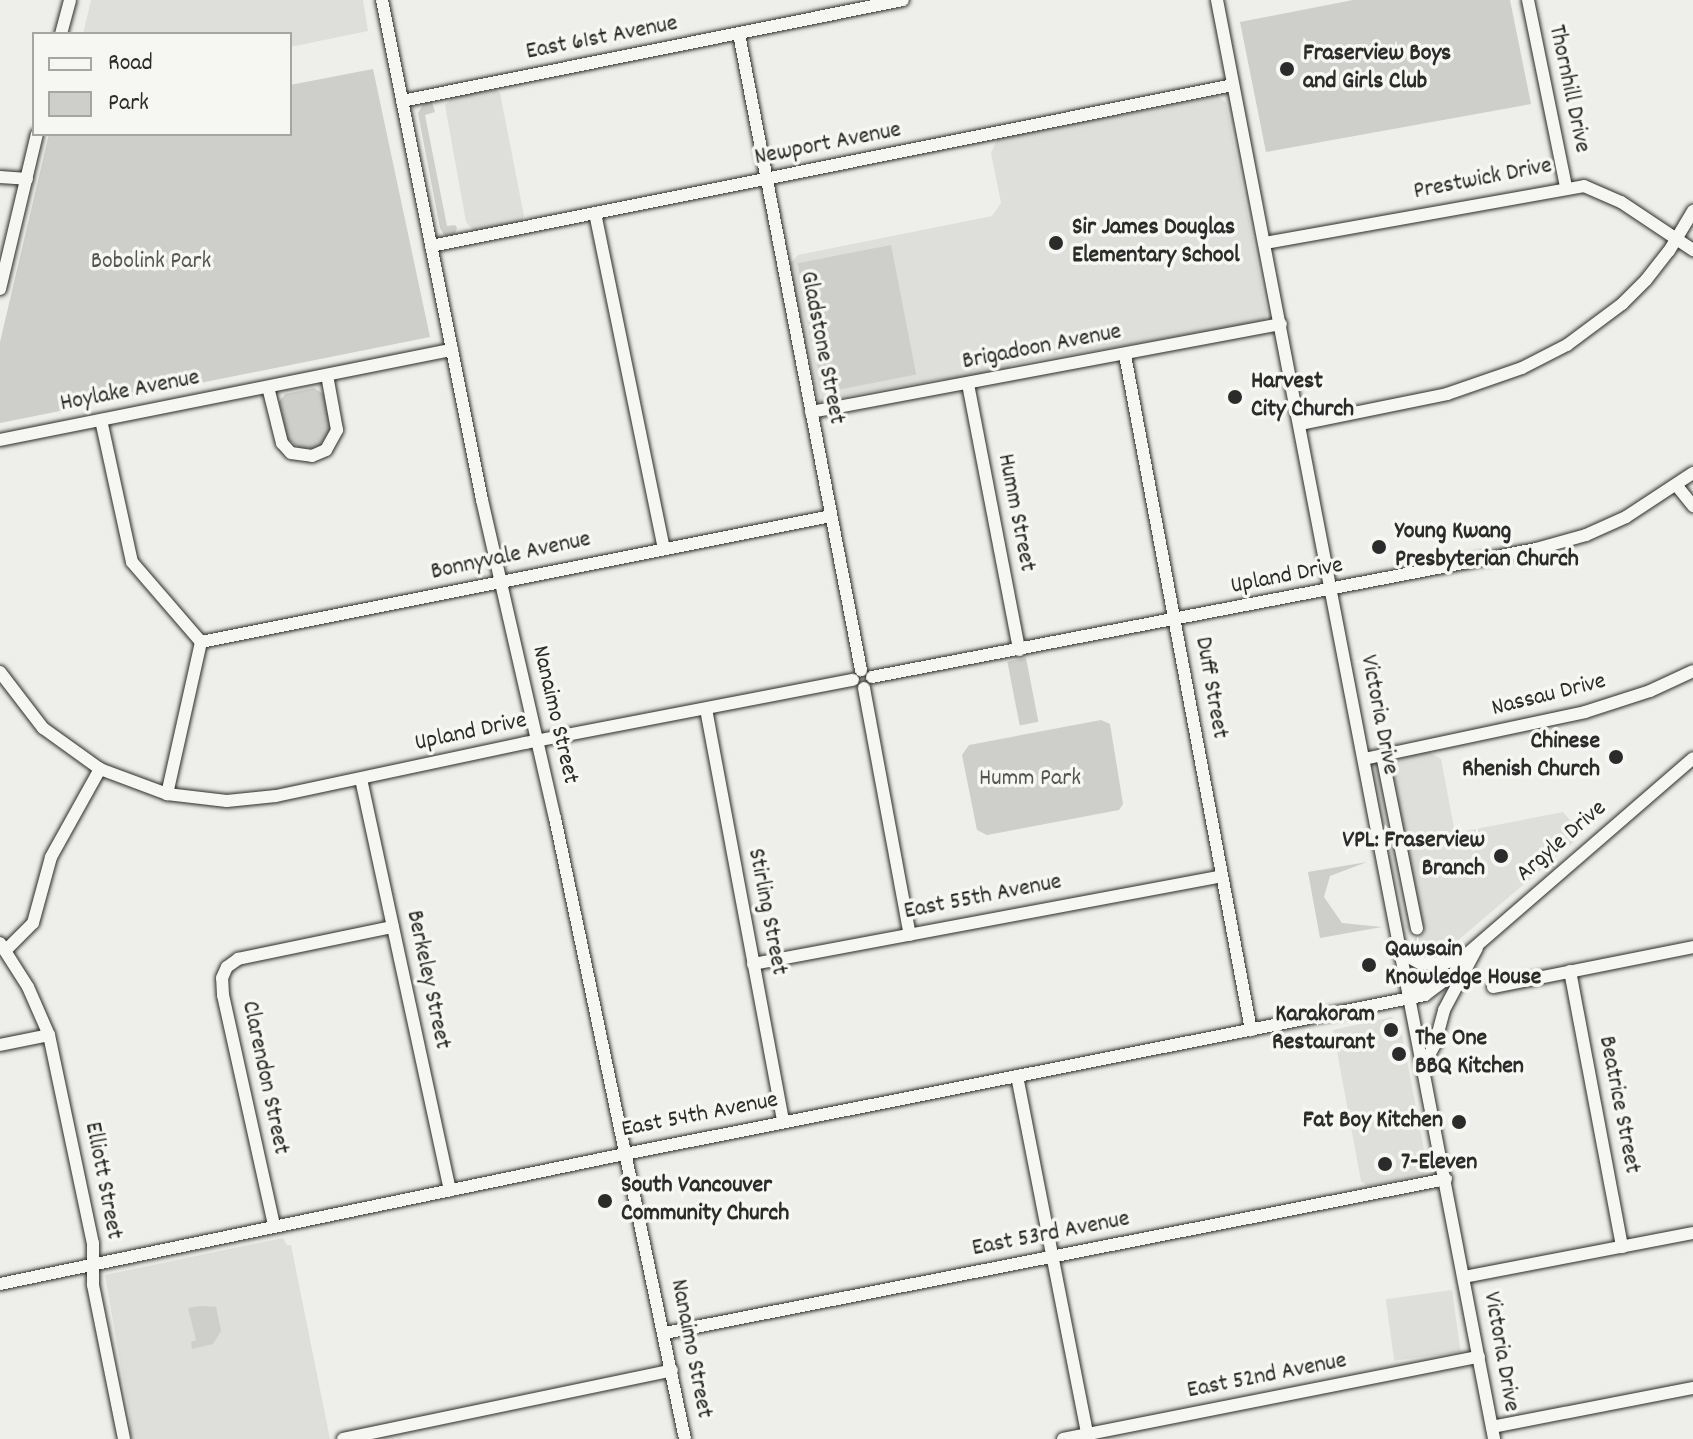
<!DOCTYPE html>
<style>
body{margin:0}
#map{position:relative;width:1693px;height:1439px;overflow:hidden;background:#eeeeea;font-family:Dekko,sans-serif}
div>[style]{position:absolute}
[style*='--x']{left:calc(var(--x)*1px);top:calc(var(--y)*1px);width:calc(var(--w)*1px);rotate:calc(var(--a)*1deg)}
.built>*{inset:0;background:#dededb;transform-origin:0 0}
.green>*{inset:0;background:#cececa;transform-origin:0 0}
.roads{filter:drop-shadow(0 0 2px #2b2b2b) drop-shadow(0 0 2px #2b2b2b)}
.minor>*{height:12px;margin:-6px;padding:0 6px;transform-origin:6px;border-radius:6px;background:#f6f6f2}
.dots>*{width:22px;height:22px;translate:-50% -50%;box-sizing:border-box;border:4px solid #f6f6f2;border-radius:50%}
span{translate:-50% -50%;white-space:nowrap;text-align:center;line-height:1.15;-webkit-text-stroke:7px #f6f6f2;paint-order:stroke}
.street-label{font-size:24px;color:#2b2b2b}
.poi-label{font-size:24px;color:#2b2b2b;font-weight:700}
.left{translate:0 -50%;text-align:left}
.right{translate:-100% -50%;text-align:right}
.park-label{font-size:24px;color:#545453}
.legend{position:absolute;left:32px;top:32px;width:260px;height:104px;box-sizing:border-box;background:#f6f6f2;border:2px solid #a5a5a2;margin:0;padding:10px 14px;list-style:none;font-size:24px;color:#2b2b2b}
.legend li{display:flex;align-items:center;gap:16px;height:40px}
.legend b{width:40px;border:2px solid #a5a5a2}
</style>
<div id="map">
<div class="built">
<div style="clip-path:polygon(91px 0,363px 0,368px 31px,290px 47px,290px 34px,83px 34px)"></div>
<div style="clip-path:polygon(495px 89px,500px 93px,524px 216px,520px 223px,474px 231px,466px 222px,445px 105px,453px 97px)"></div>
<div style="clip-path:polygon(1218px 96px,1226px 103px,1267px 313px,1264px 321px,1012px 365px,1006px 370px,949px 381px,941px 379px,841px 397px,834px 403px,818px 401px,789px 265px,798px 255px,992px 216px,1001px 203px,991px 153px,997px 139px)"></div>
<div style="clip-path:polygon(1428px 751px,1441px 759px,1455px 833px,1563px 812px,1579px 831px,1576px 840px,1437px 958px,1421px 956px,1412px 948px,1415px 937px,1424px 933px,1390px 761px)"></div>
<div style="clip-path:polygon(1391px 1017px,1400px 1024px,1428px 1170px,1423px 1175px,1367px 1186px,1361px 1181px,1333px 1030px)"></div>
<div style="clip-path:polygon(283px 1238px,287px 1245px,291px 1245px,330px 1439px,131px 1439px,129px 1413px,105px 1275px)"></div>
<div style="left:1452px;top:1290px;width:62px;height:67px;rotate:82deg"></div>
</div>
<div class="green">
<div style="clip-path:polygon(1353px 0,1510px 0,1531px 104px,1266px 152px,1240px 22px)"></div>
<div style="clip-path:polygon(373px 69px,430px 337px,0 423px,0 342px,49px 134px,290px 134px,290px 85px)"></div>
<div style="clip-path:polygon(432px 102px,435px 112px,425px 115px,447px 226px,455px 225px,457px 228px,454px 236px,444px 235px,440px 228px,418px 113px,424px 103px)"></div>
<div style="left:891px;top:245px;width:132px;height:95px;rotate:79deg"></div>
<div style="clip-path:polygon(314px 388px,325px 395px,331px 429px,318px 448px,301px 449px,287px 438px,279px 402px,285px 394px)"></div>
<div style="left:1026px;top:658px;width:65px;height:19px;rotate:79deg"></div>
<div style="clip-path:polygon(1101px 720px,1110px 724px,1123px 804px,1119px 810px,987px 835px,977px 830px,962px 755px,969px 745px)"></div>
<div style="clip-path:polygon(1367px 862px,1330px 876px,1324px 897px,1342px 923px,1382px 927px,1320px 938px,1308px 872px)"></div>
<div style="clip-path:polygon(201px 1306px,216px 1307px,221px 1331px,213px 1344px,192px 1349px,191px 1342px,196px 1340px,188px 1308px)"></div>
</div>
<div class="roads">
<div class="minor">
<div style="--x:382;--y:0;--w:510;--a:78.69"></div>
<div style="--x:482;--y:500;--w:326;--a:77.1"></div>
<div style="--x:555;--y:818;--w:634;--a:78.18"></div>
<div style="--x:1217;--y:0;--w:1465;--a:79.1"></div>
<div style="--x:1528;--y:0;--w:191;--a:78.5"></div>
<div style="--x:61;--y:34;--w:35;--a:-75"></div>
<div style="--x:739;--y:34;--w:648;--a:79.14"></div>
<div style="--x:402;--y:101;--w:511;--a:-11.4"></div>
<div style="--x:0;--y:177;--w:27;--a:4"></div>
<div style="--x:595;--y:213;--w:342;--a:78.4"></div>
<div style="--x:1265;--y:243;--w:324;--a:-10.1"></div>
<div style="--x:1584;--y:186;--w:40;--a:23.4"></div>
<div style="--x:1621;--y:202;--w:87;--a:33.7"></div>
<div style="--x:431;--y:246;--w:818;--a:-11.35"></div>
<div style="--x:0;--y:289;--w:159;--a:-76.6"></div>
<div style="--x:1125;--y:355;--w:687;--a:79.43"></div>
<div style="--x:968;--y:384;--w:271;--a:79.1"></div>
<div style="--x:268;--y:387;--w:58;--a:76"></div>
<div style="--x:282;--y:443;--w:13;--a:48"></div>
<div style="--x:291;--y:453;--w:21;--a:8"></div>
<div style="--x:312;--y:456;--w:15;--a:-23"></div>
<div style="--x:326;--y:450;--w:23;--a:-61"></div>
<div style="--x:337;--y:430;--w:56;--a:-100.3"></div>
<div style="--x:811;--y:412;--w:478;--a:-10.6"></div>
<div style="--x:101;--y:420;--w:145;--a:77.7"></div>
<div style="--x:132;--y:562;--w:106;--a:49.2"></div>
<div style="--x:201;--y:642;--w:156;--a:102.6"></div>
<div style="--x:1300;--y:424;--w:150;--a:-11.5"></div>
<div style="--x:1447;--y:394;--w:79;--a:-19.1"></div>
<div style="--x:1522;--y:368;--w:51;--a:-27.1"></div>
<div style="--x:1567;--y:345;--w:69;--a:-36.7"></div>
<div style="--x:1622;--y:304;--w:34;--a:-45"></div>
<div style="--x:1646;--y:280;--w:37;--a:-52"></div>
<div style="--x:1669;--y:251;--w:47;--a:-59"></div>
<div style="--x:0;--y:440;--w:461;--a:-11.3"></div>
<div style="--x:1677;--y:486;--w:26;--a:51"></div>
<div style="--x:201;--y:642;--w:642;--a:-11.31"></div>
<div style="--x:0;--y:672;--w:71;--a:52.5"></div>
<div style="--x:43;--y:728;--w:70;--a:35.7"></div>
<div style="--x:100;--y:769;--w:72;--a:20.5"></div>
<div style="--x:167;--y:794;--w:60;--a:6.7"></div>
<div style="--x:227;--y:801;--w:49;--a:-5.8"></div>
<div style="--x:276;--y:796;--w:255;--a:-12"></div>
<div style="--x:525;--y:743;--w:334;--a:-10.9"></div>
<div style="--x:872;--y:677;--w:676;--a:-10.91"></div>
<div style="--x:1536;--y:549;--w:52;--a:-15.6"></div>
<div style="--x:1586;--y:535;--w:44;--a:-24.2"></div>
<div style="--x:1626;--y:517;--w:80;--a:-33.3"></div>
<div style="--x:864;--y:688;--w:251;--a:79.5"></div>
<div style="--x:706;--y:709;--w:420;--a:79.4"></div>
<div style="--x:1382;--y:755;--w:177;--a:78.6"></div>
<div style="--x:1364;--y:759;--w:226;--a:-12"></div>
<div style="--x:1585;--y:712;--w:68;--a:-17.9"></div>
<div style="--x:1650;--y:691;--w:47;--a:-24.9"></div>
<div style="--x:361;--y:779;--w:421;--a:77.8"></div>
<div style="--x:0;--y:943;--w:52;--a:57.5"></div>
<div style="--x:28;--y:987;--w:52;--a:66.4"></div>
<div style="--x:49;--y:1035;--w:213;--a:78.1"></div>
<div style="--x:93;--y:1243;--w:42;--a:90"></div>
<div style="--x:93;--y:1285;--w:157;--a:78.6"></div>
<div style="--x:6;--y:950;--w:38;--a:-45"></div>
<div style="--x:33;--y:923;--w:68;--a:-74.7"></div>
<div style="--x:51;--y:857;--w:101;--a:-60.9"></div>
<div style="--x:1401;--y:953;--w:21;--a:28"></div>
<div style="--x:1420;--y:963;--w:23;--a:2"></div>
<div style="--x:753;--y:964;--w:477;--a:-10.6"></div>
<div style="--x:1570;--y:971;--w:281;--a:79.3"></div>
<div style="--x:1493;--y:987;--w:204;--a:-11.3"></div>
<div style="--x:1410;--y:997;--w:19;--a:-51"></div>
<div style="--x:1422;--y:982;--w:32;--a:-39"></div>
<div style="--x:1447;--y:962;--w:13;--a:-9"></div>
<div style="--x:0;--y:1045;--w:50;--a:-11.5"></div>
<div style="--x:1424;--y:1064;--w:23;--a:-61"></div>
<div style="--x:1435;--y:1044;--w:35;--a:-75"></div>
<div style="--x:1444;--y:1010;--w:70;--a:-62"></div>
<div style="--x:1017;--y:1076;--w:370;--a:78.9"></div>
<div style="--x:274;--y:1225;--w:236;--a:-102.5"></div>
<div style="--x:223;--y:995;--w:17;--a:-93"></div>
<div style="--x:222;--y:978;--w:12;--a:-66"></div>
<div style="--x:227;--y:967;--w:14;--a:-36"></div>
<div style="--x:238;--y:959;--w:158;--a:-11.7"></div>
<div style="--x:1464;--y:1277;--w:233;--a:-10.9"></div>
<div style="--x:0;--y:1284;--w:628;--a:-11.76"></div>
<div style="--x:615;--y:1156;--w:826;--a:-11.24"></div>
<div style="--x:1425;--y:995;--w:38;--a:-37"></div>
<div style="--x:1455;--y:972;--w:13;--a:-67"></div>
<div style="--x:1460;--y:960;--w:308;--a:-40.9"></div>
<div style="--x:665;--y:1333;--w:796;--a:-11.15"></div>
<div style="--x:1492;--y:1427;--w:205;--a:-11"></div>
<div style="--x:343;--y:1439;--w:336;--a:-11.8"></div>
<div style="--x:1063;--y:1439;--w:424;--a:-11.2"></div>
</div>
</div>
<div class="dots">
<div style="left:1287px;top:69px;background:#2b2b2b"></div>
<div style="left:1056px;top:243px;background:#2b2b2b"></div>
<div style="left:1235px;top:397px;background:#2b2b2b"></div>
<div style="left:1379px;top:547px;background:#2b2b2b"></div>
<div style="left:1616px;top:757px;background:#2b2b2b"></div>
<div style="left:1501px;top:856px;background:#2b2b2b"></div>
<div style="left:1369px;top:965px;background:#2b2b2b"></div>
<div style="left:1391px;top:1030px;background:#2b2b2b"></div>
<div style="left:1399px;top:1054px;background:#2b2b2b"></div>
<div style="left:1459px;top:1122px;background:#2b2b2b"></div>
<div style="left:1385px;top:1164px;background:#2b2b2b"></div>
<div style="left:605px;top:1201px;background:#2b2b2b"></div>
</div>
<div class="street-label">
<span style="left:602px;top:39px;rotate:-11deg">East 61st Avenue</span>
<span style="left:1568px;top:89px;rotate:78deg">Thornhill Drive</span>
<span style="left:828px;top:145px;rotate:-11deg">Newport Avenue</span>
<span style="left:1483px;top:180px;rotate:-11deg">Prestwick Drive</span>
<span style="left:821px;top:348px;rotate:79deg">Gladstone Street</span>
<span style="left:1042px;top:348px;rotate:-11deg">Brigadoon Avenue</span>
<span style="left:130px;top:392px;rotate:-11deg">Hoylake Avenue</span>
<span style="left:1015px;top:513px;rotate:79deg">Humm Street</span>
<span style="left:511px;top:557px;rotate:-12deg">Bonnyvale Avenue</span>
<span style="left:1287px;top:577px;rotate:-11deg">Upland Drive</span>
<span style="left:1210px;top:688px;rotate:80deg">Duff Street</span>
<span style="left:1549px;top:696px;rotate:-14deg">Nassau Drive</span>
<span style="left:554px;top:715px;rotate:77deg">Nanaimo Street</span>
<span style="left:1378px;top:715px;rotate:79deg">Victoria Drive</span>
<span style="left:471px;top:733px;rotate:-12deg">Upland Drive</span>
<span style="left:1562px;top:842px;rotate:-41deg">Argyle Drive</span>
<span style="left:983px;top:898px;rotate:-11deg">East 55th Avenue</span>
<span style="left:766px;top:912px;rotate:79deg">Stirling Street</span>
<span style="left:427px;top:980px;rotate:78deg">Berkeley Street</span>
<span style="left:264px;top:1078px;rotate:78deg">Clarendon Street</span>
<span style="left:1618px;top:1105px;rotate:79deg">Beatrice Street</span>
<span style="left:700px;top:1116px;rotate:-11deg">East 54th Avenue</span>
<span style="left:102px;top:1181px;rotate:79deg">Elliott Street</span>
<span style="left:1051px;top:1235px;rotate:-11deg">East 53rd Avenue</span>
<span style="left:690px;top:1349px;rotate:79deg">Nanaimo Street</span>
<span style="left:1500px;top:1352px;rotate:80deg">Victoria Drive</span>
<span style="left:1267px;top:1377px;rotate:-11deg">East 52nd Avenue</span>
</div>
<div class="poi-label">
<span class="left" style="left:1303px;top:69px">Fraserview Boys<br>and Girls Club</span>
<span class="left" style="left:1072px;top:243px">Sir James Douglas<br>Elementary School</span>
<span class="left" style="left:1251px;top:397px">Harvest<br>City Church</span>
<span class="left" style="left:1395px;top:547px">Young Kwang<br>Presbyterian Church</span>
<span class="right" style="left:1600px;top:757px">Chinese<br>Rhenish Church</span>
<span class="right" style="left:1485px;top:856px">VPL: Fraserview<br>Branch</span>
<span class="left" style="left:1385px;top:965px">Qawsain<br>Knowledge House</span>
<span class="right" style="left:1375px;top:1030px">Karakoram<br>Restaurant</span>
<span class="left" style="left:1415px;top:1054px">The One<br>BBQ Kitchen</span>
<span class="right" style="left:1443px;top:1122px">Fat Boy Kitchen</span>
<span class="left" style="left:1401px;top:1164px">7-Eleven</span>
<span class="left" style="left:621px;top:1201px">South Vancouver<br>Community Church</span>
</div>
<div class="park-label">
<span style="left:151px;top:263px">Bobolink Park</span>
<span style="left:1030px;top:780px">Humm Park</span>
</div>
<ul class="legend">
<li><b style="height:10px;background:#f6f6f2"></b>Road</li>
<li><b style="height:22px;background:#cececa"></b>Park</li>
</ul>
</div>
